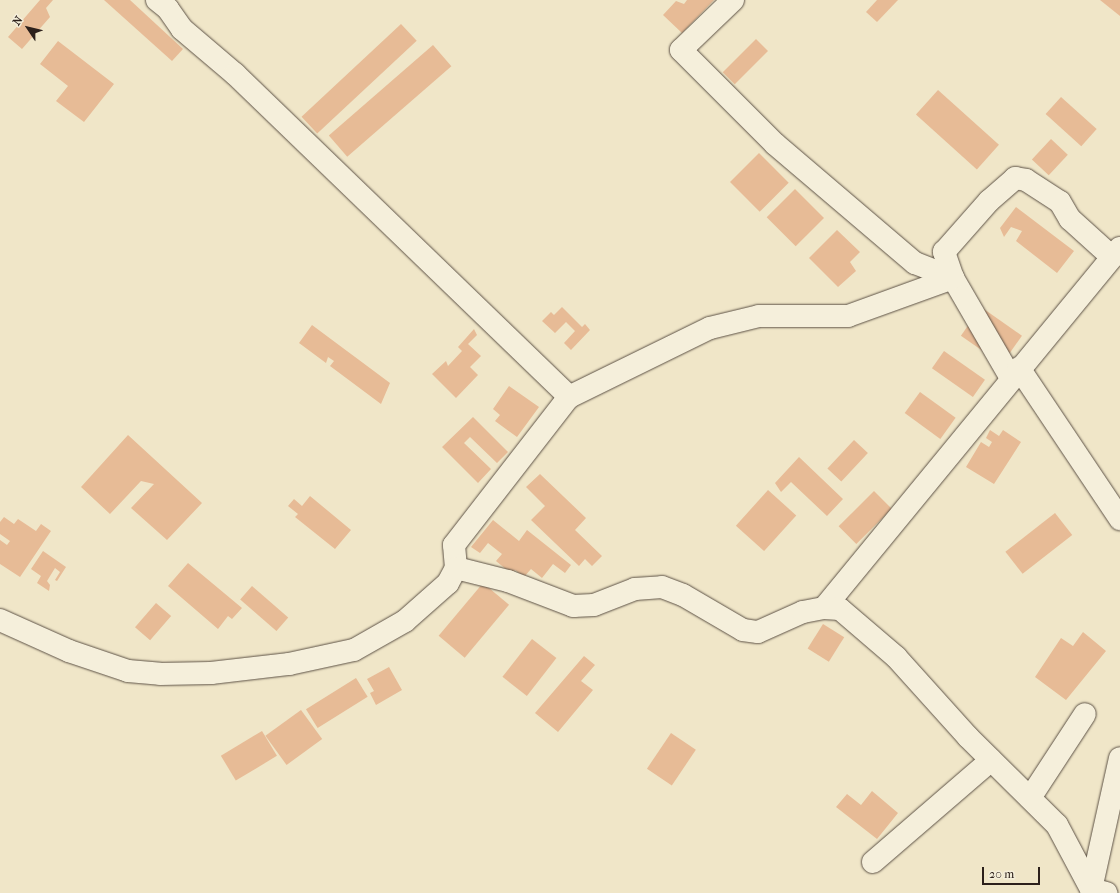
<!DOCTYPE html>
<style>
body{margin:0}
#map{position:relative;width:1120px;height:893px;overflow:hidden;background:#f0e6c8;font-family:"IM FELL French Canon",serif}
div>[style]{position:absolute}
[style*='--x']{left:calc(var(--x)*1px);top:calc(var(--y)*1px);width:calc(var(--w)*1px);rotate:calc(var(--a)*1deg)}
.building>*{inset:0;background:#e7bb96;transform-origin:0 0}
.roads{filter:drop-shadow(0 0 1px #5d5246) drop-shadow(0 0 1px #5d5246)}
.minor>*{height:22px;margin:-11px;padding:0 11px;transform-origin:11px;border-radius:11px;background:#f5efdb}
span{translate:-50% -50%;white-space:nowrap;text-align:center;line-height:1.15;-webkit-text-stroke:3px #f5efdb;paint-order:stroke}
.north{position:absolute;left:8px;top:8px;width:40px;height:40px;-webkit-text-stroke:3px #f5efdb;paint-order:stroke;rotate:305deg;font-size:11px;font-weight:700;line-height:16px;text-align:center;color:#2c201b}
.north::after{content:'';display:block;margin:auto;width:14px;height:18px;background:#2c201b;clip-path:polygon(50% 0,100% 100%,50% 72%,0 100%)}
.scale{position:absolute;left:982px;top:867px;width:58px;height:18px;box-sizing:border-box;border:2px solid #2c201b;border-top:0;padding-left:5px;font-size:12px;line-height:14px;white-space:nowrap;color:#2c201b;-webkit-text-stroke:3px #f5efdb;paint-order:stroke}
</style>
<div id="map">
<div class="building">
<div style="clip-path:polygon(40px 0,53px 0,46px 8px,50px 17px,22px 49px,8px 37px)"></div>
<div style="clip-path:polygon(104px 0,130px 0,183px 49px,172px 61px)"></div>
<div style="clip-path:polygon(687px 0,714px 0,682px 33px,663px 15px,676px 1px,684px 4px)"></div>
<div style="clip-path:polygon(877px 0,898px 0,877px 22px,866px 12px)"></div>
<div style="clip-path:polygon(1100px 0,1120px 0,1120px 16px)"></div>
<div style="left:401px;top:24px;width:23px;height:136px;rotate:47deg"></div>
<div style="left:756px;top:39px;width:17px;height:47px;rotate:45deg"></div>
<div style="clip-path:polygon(58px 41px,114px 84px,84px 122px,56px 101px,68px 86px,40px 64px)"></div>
<div style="left:433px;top:45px;width:28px;height:138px;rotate:49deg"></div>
<div style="left:938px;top:90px;width:82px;height:33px;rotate:42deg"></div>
<div style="left:1061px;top:97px;width:48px;height:23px;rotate:42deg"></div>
<div style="left:1051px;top:139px;width:23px;height:28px;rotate:43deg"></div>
<div style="left:759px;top:153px;width:42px;height:41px;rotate:45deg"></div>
<div style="left:795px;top:189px;width:41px;height:40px;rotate:45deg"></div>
<div style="clip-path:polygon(1016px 207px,1074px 251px,1057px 273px,1016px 241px,1022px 231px,1011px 227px,1004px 237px,1000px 228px)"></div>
<div style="clip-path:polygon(837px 230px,860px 252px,850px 262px,856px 271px,838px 287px,809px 258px)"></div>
<div style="clip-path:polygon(562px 307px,582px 327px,585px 324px,590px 330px,571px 350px,564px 343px,575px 331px,566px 322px,555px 333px,542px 321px,551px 312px,554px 315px)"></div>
<div style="left:981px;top:307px;width:50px;height:35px;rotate:35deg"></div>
<div style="clip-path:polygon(312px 325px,390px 383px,381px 404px,330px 366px,334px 361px,328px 357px,326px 363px,299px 343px)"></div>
<div style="clip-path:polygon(474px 329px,477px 335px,468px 344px,481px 356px,470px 367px,478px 375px,456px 398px,432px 374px,446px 361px,448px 366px,462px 351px,458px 347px)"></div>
<div style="left:944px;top:351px;width:50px;height:21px;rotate:35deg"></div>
<div style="clip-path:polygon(509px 386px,539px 407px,517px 437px,495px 421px,500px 415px,493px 409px)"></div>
<div style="left:920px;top:392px;width:44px;height:26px;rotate:36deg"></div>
<div style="clip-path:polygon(473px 417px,508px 452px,497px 463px,470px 437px,464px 443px,491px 469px,478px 483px,442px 447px)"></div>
<div style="clip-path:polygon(990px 430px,999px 436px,1003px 430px,1021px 442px,994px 484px,966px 467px,981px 442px,989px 447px,992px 442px,986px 438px)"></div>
<div style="clip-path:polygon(128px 435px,202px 503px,167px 540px,131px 508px,154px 484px,141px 481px,110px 514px,81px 487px)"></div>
<div style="left:854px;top:440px;width:19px;height:39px;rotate:43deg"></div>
<div style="clip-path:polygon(799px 457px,843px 499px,827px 516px,791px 482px,781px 492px,775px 483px)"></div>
<div style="clip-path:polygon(540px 474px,586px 518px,575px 530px,602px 556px,592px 566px,585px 559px,579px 566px,531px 520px,545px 506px,526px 487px)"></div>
<div style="left:768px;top:490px;width:38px;height:48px;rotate:42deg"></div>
<div style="left:874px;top:491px;width:25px;height:50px;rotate:45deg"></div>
<div style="clip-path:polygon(310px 496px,351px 530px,335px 549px,295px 517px,298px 514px,288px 506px,294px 499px,302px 506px)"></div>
<div style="left:1055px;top:513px;width:28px;height:63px;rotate:52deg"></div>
<div style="clip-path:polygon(4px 517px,14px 524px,18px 519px,36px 531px,41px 524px,51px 531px,20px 577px,0 564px,0 540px,7px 545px,10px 541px,0 534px,0 522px)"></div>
<div style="clip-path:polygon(493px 520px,519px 541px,527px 530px,571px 565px,565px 573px,553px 564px,542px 578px,531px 569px,524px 577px,515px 570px,512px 574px,496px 561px,502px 554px,488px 543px,480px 553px,471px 547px)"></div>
<div style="clip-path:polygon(43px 551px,66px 567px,57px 581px,55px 580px,60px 572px,55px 568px,47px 581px,50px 585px,49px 591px,37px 583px,41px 576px,31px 569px)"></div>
<div style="clip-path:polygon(188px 563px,242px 608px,232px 619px,228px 616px,218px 629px,168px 586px)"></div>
<div style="left:483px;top:583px;width:34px;height:69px;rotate:40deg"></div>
<div style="left:252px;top:586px;width:48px;height:18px;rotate:41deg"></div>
<div style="left:156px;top:603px;width:20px;height:32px;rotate:41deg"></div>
<div style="left:823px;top:624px;width:25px;height:29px;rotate:32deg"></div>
<div style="clip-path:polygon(1083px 632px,1106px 651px,1066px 700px,1035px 677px,1061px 638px,1073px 646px)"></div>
<div style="left:532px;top:639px;width:31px;height:48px;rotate:38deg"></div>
<div style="clip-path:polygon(584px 656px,595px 665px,581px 681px,593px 690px,558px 732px,535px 713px)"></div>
<div style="clip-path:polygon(389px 667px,402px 690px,376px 705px,370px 693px,374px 691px,367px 679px)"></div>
<div style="left:356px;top:678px;width:22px;height:59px;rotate:58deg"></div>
<div style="left:301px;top:710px;width:36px;height:44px;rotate:54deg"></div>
<div style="left:262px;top:731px;width:29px;height:48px;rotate:59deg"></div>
<div style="left:671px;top:733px;width:30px;height:43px;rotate:34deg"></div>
<div style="clip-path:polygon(872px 791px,898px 813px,877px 839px,836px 807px,847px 794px,861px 805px)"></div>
</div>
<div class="roads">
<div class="minor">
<div style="--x:157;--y:0;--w:14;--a:39"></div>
<div style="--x:168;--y:9;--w:24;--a:55"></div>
<div style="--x:182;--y:29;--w:70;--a:40.3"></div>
<div style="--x:235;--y:74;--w:465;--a:44"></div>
<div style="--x:733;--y:0;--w:72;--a:136.1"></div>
<div style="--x:681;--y:50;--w:133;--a:45"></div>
<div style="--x:775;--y:144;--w:184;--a:40.4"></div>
<div style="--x:915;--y:263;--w:41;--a:21.5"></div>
<div style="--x:953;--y:278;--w:116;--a:59.9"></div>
<div style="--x:1019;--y:368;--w:182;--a:56.2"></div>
<div style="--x:456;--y:568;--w:23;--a:-95"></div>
<div style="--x:454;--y:545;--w:187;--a:-52.2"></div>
<div style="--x:569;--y:397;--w:157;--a:-26.1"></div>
<div style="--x:710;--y:328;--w:50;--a:-13.8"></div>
<div style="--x:759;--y:316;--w:89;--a:0"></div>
<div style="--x:848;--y:316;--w:112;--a:-19.9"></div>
<div style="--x:953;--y:278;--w:28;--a:-109"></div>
<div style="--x:944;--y:252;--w:68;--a:-48.6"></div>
<div style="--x:989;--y:201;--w:35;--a:-41"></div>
<div style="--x:1015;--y:178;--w:11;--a:10"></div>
<div style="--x:1026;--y:180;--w:40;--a:32.9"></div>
<div style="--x:1060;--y:202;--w:20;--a:60"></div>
<div style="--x:1070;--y:219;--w:57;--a:42.1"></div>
<div style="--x:824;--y:608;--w:466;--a:-50.6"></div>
<div style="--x:0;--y:620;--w:76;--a:24.2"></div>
<div style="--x:69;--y:651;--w:62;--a:18.7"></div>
<div style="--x:128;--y:671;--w:32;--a:5"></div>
<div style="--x:160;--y:674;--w:51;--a:-1.1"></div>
<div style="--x:211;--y:673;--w:79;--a:-6.6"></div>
<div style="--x:289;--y:664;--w:66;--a:-12.2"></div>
<div style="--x:354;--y:650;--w:59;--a:-29.6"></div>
<div style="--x:405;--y:621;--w:57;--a:-41.5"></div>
<div style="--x:448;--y:583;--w:17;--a:-62"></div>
<div style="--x:456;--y:568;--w:54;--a:14"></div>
<div style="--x:508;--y:581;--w:70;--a:21"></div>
<div style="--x:573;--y:606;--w:21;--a:-3"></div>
<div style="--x:594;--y:605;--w:44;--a:-21.3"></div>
<div style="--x:635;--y:589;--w:27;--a:-4"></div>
<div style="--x:662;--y:587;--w:22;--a:21"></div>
<div style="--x:683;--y:595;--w:69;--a:30.3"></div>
<div style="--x:743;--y:630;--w:15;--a:8"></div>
<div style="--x:758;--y:632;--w:49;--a:-24"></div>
<div style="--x:803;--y:612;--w:21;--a:-11"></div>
<div style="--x:824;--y:608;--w:16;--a:4"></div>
<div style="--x:840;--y:609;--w:74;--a:40.6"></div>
<div style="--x:896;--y:657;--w:108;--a:48"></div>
<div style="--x:968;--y:737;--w:125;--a:44.7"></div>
<div style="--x:1057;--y:825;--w:72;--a:62"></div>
<div style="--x:1091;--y:889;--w:16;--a:15"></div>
<div style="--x:1030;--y:798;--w:100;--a:-56.8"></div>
<div style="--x:873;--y:862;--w:156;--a:-40.8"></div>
<div style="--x:1091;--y:889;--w:134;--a:-77.5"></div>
</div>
</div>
<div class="north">N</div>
<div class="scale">20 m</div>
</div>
